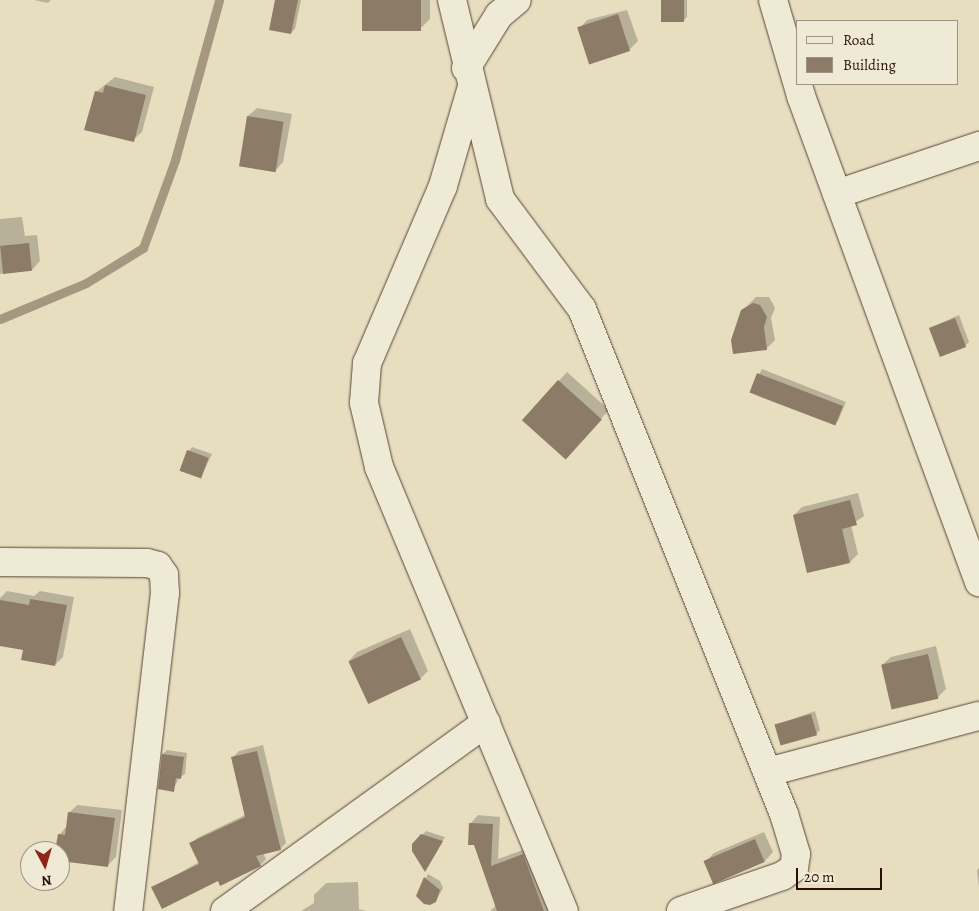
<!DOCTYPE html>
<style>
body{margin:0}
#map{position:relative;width:979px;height:911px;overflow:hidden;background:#e7dec0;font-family:Alegreya,serif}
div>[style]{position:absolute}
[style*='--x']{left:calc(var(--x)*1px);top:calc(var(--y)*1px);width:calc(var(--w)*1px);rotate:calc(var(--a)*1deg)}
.shadow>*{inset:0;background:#0003}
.stream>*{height:9px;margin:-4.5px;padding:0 4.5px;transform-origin:4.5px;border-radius:4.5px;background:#a69880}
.building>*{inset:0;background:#8c7b66;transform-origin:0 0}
.roads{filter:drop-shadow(0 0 1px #584334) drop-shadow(0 0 1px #584334)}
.minor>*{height:28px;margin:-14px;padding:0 14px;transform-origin:14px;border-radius:14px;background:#efead6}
span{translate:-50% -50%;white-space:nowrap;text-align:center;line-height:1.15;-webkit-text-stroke:5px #efead6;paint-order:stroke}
.legend{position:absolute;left:796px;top:20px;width:162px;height:65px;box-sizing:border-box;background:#efead6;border:1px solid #a09282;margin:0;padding:6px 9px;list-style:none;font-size:15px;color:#290f05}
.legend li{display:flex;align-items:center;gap:10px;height:25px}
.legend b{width:25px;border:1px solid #a09282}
.north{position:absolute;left:20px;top:841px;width:50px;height:50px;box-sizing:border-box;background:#efead6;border:1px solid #a09282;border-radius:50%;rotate:174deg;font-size:14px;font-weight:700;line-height:20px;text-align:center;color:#290f05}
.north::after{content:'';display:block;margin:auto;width:18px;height:22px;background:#8f2418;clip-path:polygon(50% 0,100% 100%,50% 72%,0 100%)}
.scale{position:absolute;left:796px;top:868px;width:86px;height:22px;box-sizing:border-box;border:2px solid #290f05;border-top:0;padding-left:6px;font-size:15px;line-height:18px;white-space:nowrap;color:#290f05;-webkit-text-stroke:4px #efead6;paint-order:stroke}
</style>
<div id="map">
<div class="shadow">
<div style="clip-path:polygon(34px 0,51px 0,48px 3px)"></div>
<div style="clip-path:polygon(277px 0,301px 0,295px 29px,291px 33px)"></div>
<div style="clip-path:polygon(363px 0,430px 0,430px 19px,422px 27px)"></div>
<div style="clip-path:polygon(662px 0,687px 0,687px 17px,683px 21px)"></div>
<div style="clip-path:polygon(627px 10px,638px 41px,630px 49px,591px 63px,579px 29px,587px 20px)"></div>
<div style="clip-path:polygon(115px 77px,154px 87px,142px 132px,133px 140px,96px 92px)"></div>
<div style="clip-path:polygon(257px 108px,292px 114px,283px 162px,275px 171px,248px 116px)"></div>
<div style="clip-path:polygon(22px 217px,25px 236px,37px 235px,40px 261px,32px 270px,0 274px,0 219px)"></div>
<div style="clip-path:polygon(756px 297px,769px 297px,775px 308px,771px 318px,775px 340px,766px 349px,742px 311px)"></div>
<div style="clip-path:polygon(959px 315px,969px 342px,965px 346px,930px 328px)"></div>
<div style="clip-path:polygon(762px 369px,846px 402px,838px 421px,834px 424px,751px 391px)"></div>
<div style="clip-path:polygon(567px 372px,609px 410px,573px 449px,523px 420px)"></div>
<div style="clip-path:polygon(192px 447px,212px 454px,201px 477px,189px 451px)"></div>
<div style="clip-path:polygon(858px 493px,864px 516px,851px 525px,858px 554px,850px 562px,794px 515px,802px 507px)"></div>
<div style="clip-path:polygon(7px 591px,34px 596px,40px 591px,74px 597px,63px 657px,55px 665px,25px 649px,0 645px,0 598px)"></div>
<div style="clip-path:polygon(410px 629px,428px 671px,420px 679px,349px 661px,357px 652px)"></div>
<div style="clip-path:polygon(936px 646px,946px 689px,937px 698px,882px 665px,891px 657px)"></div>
<div style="clip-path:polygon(815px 711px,820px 730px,816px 734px,776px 725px)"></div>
<div style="clip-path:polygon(263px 745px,286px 843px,280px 849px,263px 853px,266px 859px,260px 865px,218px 879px,153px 888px,199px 862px,191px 844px,197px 838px,245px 815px,233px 757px,239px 751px)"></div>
<div style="clip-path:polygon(167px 750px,187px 753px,185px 774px,179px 778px,173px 790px,159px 788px,163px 754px)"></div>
<div style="clip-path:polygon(77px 805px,122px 810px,116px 857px,108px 865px,60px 859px,60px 851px,57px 851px,59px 835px,67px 826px,69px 813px)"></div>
<div style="clip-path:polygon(478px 815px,500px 817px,498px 859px,531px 847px,554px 911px,490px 911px,496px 905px,471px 823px)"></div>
<div style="clip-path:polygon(426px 831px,445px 837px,426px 870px,413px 845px)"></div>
<div style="clip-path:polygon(764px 832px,773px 852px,765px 861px,714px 880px,706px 861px,714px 853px)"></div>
<div style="clip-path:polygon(979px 868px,979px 888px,977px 870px)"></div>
<div style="clip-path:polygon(428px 874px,440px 881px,443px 888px,436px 901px,417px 895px)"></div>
<div style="clip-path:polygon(358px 882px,359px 909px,366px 911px,301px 911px,314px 903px,314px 895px,326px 883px)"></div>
</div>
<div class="stream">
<div style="--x:0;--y:319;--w:93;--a:-22.7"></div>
<div style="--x:86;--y:283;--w:67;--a:-31.6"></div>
<div style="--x:143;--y:248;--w:94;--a:-70"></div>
<div style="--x:175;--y:160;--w:166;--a:-74.6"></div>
</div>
<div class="building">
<div style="clip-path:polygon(275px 0,298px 0,291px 34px,269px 30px)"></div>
<div style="left:362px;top:0;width:59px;height:31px"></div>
<div style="left:661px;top:0;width:23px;height:22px"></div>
<div style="left:618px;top:14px;width:39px;height:43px;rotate:72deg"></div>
<div style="clip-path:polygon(105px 85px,146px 95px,134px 142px,84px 130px,95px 91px,103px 93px)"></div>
<div style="left:247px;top:116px;width:37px;height:51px;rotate:9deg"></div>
<div style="left:29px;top:243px;width:28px;height:29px;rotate:84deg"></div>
<div style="clip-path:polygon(753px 303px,760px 305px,767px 317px,764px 327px,767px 350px,733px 354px,731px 340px,741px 310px)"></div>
<div style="left:955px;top:318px;width:31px;height:28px;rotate:69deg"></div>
<div style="left:757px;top:373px;width:92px;height:21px;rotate:21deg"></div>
<div style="left:558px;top:380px;width:59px;height:54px;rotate:42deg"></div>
<div style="left:187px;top:450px;width:23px;height:22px;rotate:20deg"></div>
<div style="clip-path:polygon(850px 500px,857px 525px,842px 529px,850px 563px,807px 573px,793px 515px)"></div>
<div style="clip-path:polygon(30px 599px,67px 605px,55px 666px,21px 660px,23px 650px,0 646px,0 600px,29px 605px)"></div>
<div style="left:401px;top:637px;width:47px;height:58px;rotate:65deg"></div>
<div style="left:928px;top:654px;width:46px;height:48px;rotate:77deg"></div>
<div style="left:811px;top:714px;width:22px;height:38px;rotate:74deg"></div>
<div style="clip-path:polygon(257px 751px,281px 850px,256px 856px,261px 866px,257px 868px,220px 886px,218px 881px,162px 909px,151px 887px,199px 864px,189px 843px,245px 817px,231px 757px)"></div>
<div style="clip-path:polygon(162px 754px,184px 757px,181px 779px,176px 778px,174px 792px,158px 789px)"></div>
<div style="clip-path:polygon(68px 812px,115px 818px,108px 867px,60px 861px,60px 851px,55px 851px,58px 834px,65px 835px)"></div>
<div style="clip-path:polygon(469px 823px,493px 824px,491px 866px,523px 854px,544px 911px,497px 911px,474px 845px,468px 845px)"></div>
<div style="clip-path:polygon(421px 834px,443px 841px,425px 872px,412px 851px,412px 844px)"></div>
<div style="left:755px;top:839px;width:25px;height:56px;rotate:67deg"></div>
<div style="clip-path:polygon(424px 877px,440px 890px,436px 902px,430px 905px,424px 904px,416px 896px)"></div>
</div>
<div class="roads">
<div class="minor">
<div style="--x:452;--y:0;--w:205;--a:76.4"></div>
<div style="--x:500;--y:199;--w:137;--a:53.3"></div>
<div style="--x:582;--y:309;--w:544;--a:68.2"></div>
<div style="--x:784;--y:814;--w:42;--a:73.3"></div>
<div style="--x:796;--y:854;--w:14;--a:98"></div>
<div style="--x:794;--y:868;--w:14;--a:146"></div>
<div style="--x:782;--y:876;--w:107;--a:160.9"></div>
<div style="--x:773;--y:0;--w:100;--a:73.7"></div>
<div style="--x:801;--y:96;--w:518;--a:69.88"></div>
<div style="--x:466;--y:68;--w:62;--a:-58.1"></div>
<div style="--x:499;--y:15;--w:23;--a:-40"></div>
<div style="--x:471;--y:90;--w:100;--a:106.3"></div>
<div style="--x:443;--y:186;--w:193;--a:113.2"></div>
<div style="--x:367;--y:363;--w:40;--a:94.3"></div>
<div style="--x:364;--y:403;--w:66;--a:76.8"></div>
<div style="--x:379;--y:467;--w:481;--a:67.4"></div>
<div style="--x:837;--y:194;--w:150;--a:-18.7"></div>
<div style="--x:0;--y:562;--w:147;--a:0.4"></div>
<div style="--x:147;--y:563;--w:11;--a:15"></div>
<div style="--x:158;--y:566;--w:11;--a:56"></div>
<div style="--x:164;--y:575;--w:18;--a:87"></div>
<div style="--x:165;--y:593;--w:320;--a:96.6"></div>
<div style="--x:768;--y:772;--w:218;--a:-14.9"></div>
<div style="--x:225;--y:911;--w:322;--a:-35.8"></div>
</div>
</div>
<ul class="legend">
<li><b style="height:6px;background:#efead6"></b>Road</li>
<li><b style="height:14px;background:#8c7b66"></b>Building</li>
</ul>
<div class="north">N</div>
<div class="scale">20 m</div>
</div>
